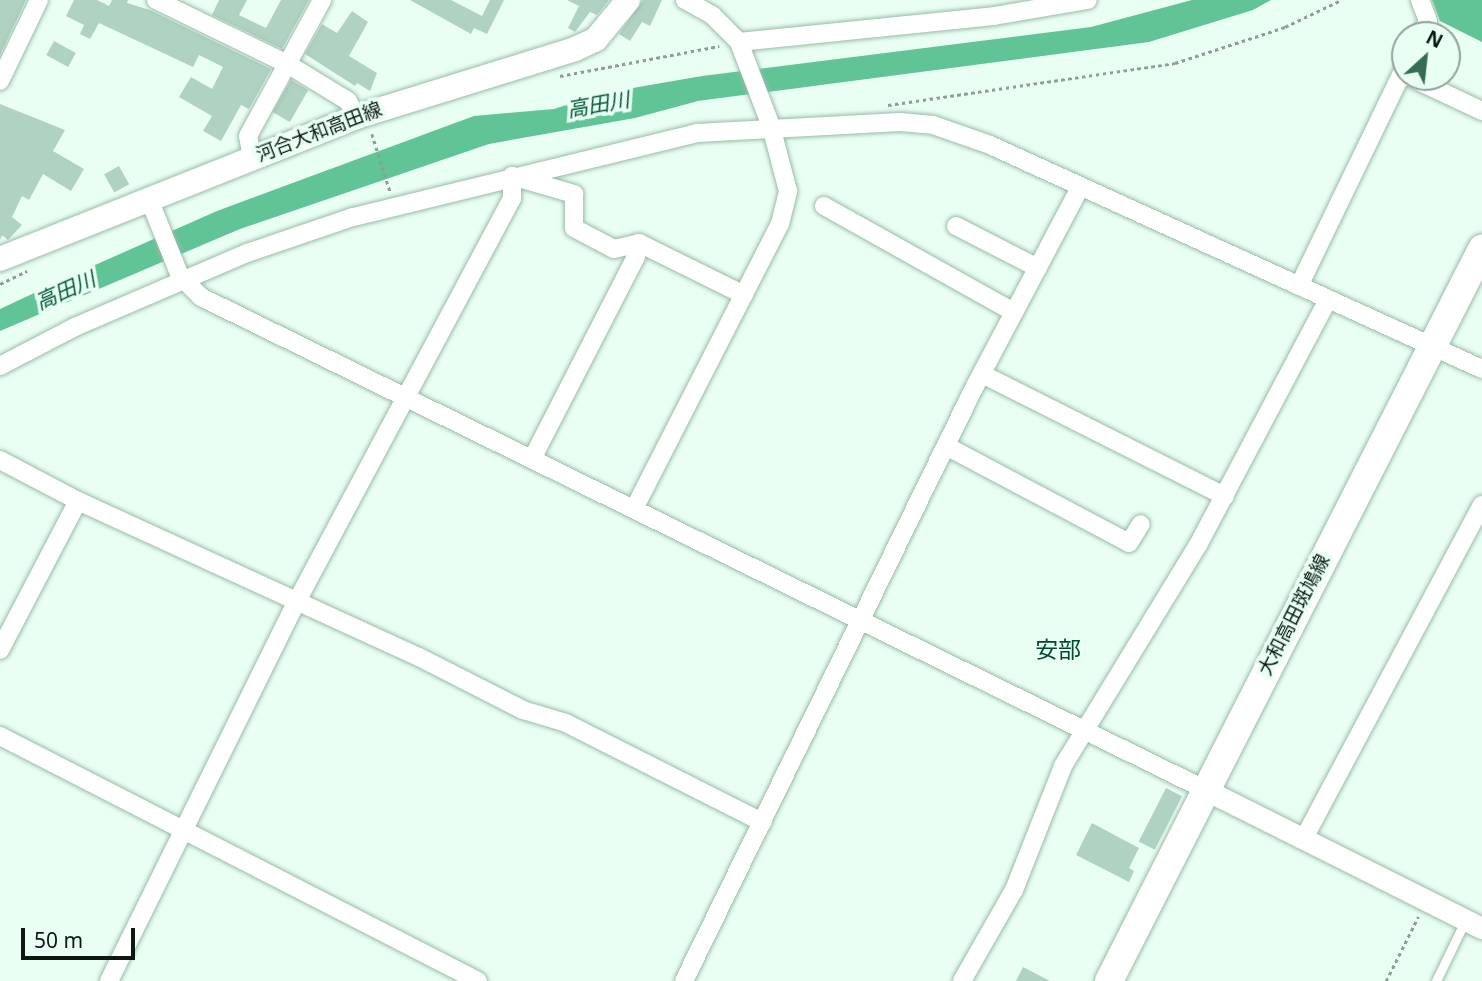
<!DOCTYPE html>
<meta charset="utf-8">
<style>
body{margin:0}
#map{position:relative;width:1482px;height:981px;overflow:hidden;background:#e9fff3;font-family:"Noto Sans","Noto Sans JP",sans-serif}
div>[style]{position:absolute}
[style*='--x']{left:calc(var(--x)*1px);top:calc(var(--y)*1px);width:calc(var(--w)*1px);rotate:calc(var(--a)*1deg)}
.water>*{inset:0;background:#60c496}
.building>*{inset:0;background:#afd3c0;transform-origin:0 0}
.path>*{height:2.5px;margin-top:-1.25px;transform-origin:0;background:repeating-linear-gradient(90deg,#8c9e95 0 3.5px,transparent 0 7px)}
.roads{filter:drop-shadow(0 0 2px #99bba9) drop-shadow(0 0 2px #99bba9)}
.service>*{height:9px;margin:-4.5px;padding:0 4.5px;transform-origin:4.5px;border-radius:4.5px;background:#fff}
.minor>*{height:18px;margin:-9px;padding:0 9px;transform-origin:9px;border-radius:9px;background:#fff}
.tertiary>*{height:21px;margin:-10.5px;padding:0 10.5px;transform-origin:10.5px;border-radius:10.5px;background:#fff}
.secondary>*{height:24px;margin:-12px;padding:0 12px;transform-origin:12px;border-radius:12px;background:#fff}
.primary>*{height:28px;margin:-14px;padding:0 14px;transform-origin:14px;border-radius:14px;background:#fff}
span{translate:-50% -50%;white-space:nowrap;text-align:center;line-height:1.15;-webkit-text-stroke:7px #e9fff3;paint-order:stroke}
.street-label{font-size:19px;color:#0c1913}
.water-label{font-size:21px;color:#03583a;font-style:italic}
.quarter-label{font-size:23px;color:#00492f}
.north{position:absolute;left:1391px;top:21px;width:70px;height:70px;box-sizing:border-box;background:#e9fff3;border:2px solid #91a399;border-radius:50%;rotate:27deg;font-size:19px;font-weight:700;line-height:28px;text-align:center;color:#0c1913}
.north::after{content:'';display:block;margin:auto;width:24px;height:32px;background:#356c52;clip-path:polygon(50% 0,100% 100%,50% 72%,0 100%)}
.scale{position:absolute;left:21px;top:928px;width:114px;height:32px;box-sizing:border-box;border:4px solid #0c1913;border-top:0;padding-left:9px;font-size:21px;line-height:24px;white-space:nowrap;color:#0c1913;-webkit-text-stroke:5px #e9fff3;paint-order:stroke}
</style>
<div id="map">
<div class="water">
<div style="clip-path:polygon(1192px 0,1271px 0,1253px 10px,1149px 42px,698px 101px,635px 118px,489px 144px,240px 229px,0 331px,0 309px,77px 273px,217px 211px,474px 116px,554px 109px,604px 93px,702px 76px,1091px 27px)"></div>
<div style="clip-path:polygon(1432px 0,1482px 0,1482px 42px,1440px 21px)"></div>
</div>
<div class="building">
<div style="clip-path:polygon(0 0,26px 0,0 55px)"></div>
<div style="clip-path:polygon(74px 0,97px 0,109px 6px,112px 0,128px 0,127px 3px,150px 10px,271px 69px,249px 109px,241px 105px,221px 141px,203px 131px,212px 116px,179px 97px,191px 77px,212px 89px,223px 67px,199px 55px,193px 67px,99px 23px,90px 39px,80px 34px,84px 25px,66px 16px)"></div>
<div style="clip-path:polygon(219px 0,247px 0,239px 15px,266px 28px,281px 0,309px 0,282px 49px,212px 15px)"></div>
<div style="clip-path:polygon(410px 0,451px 0,482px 16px,490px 0,504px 0,487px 34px,474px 28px,471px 34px)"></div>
<div style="clip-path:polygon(567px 0,609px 0,597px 15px,590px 12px,575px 32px,568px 28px,579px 6px)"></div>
<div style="clip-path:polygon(643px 0,662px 0,650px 26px,642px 22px,630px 41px,619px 34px)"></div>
<div style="clip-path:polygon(352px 11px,368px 22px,349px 56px,377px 73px,370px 91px,357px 83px,355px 86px,305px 54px,322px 24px,337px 33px)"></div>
<div style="left:54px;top:41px;width:25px;height:16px;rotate:29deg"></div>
<div style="left:291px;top:80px;width:20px;height:37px;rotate:30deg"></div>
<div style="clip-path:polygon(0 104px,65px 130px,53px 151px,84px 169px,71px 191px,43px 174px,29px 200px,22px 196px,12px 217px,22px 225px,8px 240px,2px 235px,0 240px)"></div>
<div style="left:119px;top:166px;width:21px;height:17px;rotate:61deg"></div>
<div style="left:1166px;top:788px;width:18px;height:60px;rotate:27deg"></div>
<div style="clip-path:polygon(1092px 823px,1139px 848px,1129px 868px,1134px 871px,1129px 882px,1076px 855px)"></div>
<div style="clip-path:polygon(1023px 967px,1050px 981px,1016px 981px)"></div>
</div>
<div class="path">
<div style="--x:560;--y:76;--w:162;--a:-10.7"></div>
<div style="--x:888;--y:105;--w:290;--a:-8.3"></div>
<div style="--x:1175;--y:63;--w:116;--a:-18.1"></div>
<div style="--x:1285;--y:27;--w:62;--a:-25.7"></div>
<div style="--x:372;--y:134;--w:60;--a:72.5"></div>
<div style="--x:0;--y:284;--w:30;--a:-26"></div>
<div style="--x:1386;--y:981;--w:72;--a:-63.4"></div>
</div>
<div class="roads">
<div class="service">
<div style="--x:1436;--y:981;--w:67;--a:-64.2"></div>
</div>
<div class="minor">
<div style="--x:156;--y:0;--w:148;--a:26"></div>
<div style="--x:289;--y:65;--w:69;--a:31.4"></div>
<div style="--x:348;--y:101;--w:18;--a:63"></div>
<div style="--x:1420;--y:0;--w:22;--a:69"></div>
<div style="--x:1428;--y:21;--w:16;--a:117"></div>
<div style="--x:739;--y:42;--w:256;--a:-5.8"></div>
<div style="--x:994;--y:16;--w:95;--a:-9.7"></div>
<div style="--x:1410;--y:77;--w:80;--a:25.3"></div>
<div style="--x:0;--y:81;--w:90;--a:-64.3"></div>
<div style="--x:252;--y:158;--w:22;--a:-100"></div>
<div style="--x:248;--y:136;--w:155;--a:-61.4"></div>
<div style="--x:149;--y:199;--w:83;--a:68.1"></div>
<div style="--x:180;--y:276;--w:30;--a:45"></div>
<div style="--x:201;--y:297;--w:1117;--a:26.13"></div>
<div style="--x:824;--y:206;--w:218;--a:29.2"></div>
<div style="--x:956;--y:226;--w:92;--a:27.1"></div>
<div style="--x:1299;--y:286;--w:243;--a:-64.2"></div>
<div style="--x:0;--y:366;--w:85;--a:-27.5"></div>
<div style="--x:75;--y:327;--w:187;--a:-23.3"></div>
<div style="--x:247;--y:253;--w:112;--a:-18.8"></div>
<div style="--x:353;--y:217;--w:354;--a:-13.7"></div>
<div style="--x:697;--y:133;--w:203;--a:-3.1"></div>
<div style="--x:900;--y:122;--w:33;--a:5"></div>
<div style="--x:933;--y:125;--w:60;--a:19.3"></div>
<div style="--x:990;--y:145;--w:541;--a:24.48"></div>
<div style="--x:982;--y:374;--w:272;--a:26.7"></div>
<div style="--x:946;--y:446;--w:207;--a:27.9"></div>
<div style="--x:1129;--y:543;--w:22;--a:-58"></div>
<div style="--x:532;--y:459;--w:227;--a:-62.8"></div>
<div style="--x:636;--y:257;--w:14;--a:-78"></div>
<div style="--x:0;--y:460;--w:88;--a:27.7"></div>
<div style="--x:78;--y:501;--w:375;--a:24.6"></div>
<div style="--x:419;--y:657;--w:117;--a:27"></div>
<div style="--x:523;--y:710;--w:45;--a:16.8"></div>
<div style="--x:566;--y:723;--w:220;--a:26.8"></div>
<div style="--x:634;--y:509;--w:320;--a:-62.9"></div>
<div style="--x:780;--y:224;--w:34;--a:-76"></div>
<div style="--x:788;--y:191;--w:67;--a:-104.7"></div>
<div style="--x:771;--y:126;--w:90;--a:-110.9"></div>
<div style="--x:739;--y:42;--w:38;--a:-135"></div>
<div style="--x:712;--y:15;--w:31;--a:-151"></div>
<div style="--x:0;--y:650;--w:168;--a:-62.4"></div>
<div style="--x:0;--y:736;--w:537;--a:27.14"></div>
<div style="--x:1303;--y:840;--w:380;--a:-61.9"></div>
<div style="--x:109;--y:981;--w:424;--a:-63.7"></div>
<div style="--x:297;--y:601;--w:456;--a:-61.9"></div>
<div style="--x:512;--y:199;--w:23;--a:-90"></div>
<div style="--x:512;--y:176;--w:65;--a:16.2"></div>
<div style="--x:574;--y:194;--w:34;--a:90"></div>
<div style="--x:574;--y:228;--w:45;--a:27.7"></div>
<div style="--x:614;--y:249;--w:26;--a:-13"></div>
<div style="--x:639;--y:243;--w:117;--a:26.3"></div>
<div style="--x:684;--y:981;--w:662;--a:-63.94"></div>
<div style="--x:975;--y:386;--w:226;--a:-62.1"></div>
<div style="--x:962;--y:981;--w:105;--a:-60.3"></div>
<div style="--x:1014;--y:890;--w:133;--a:-68.4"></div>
<div style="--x:1063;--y:766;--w:259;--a:-58.6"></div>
<div style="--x:1198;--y:545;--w:278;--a:-62.1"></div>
</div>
<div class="tertiary">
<div style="--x:1204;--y:789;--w:311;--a:26.6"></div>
</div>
<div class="secondary">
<div style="--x:0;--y:259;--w:383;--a:-21.7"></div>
<div style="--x:356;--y:117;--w:229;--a:-17.2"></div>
<div style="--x:575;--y:49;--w:23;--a:-25"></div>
<div style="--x:596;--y:39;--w:50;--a:-50.6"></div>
</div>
<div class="primary">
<div style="--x:1109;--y:981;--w:822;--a:-63"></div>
</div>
</div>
<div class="street-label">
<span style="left:319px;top:132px;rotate:-21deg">河合大和高田線</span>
<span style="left:1294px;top:615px;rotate:-63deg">大和高田斑鳩線</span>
</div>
<div class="water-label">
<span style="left:598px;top:104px;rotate:-10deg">高田川</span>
<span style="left:65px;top:290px;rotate:-24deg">高田川</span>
</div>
<div class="quarter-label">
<span style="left:1058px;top:649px">安部</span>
</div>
<div class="north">N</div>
<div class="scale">50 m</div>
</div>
